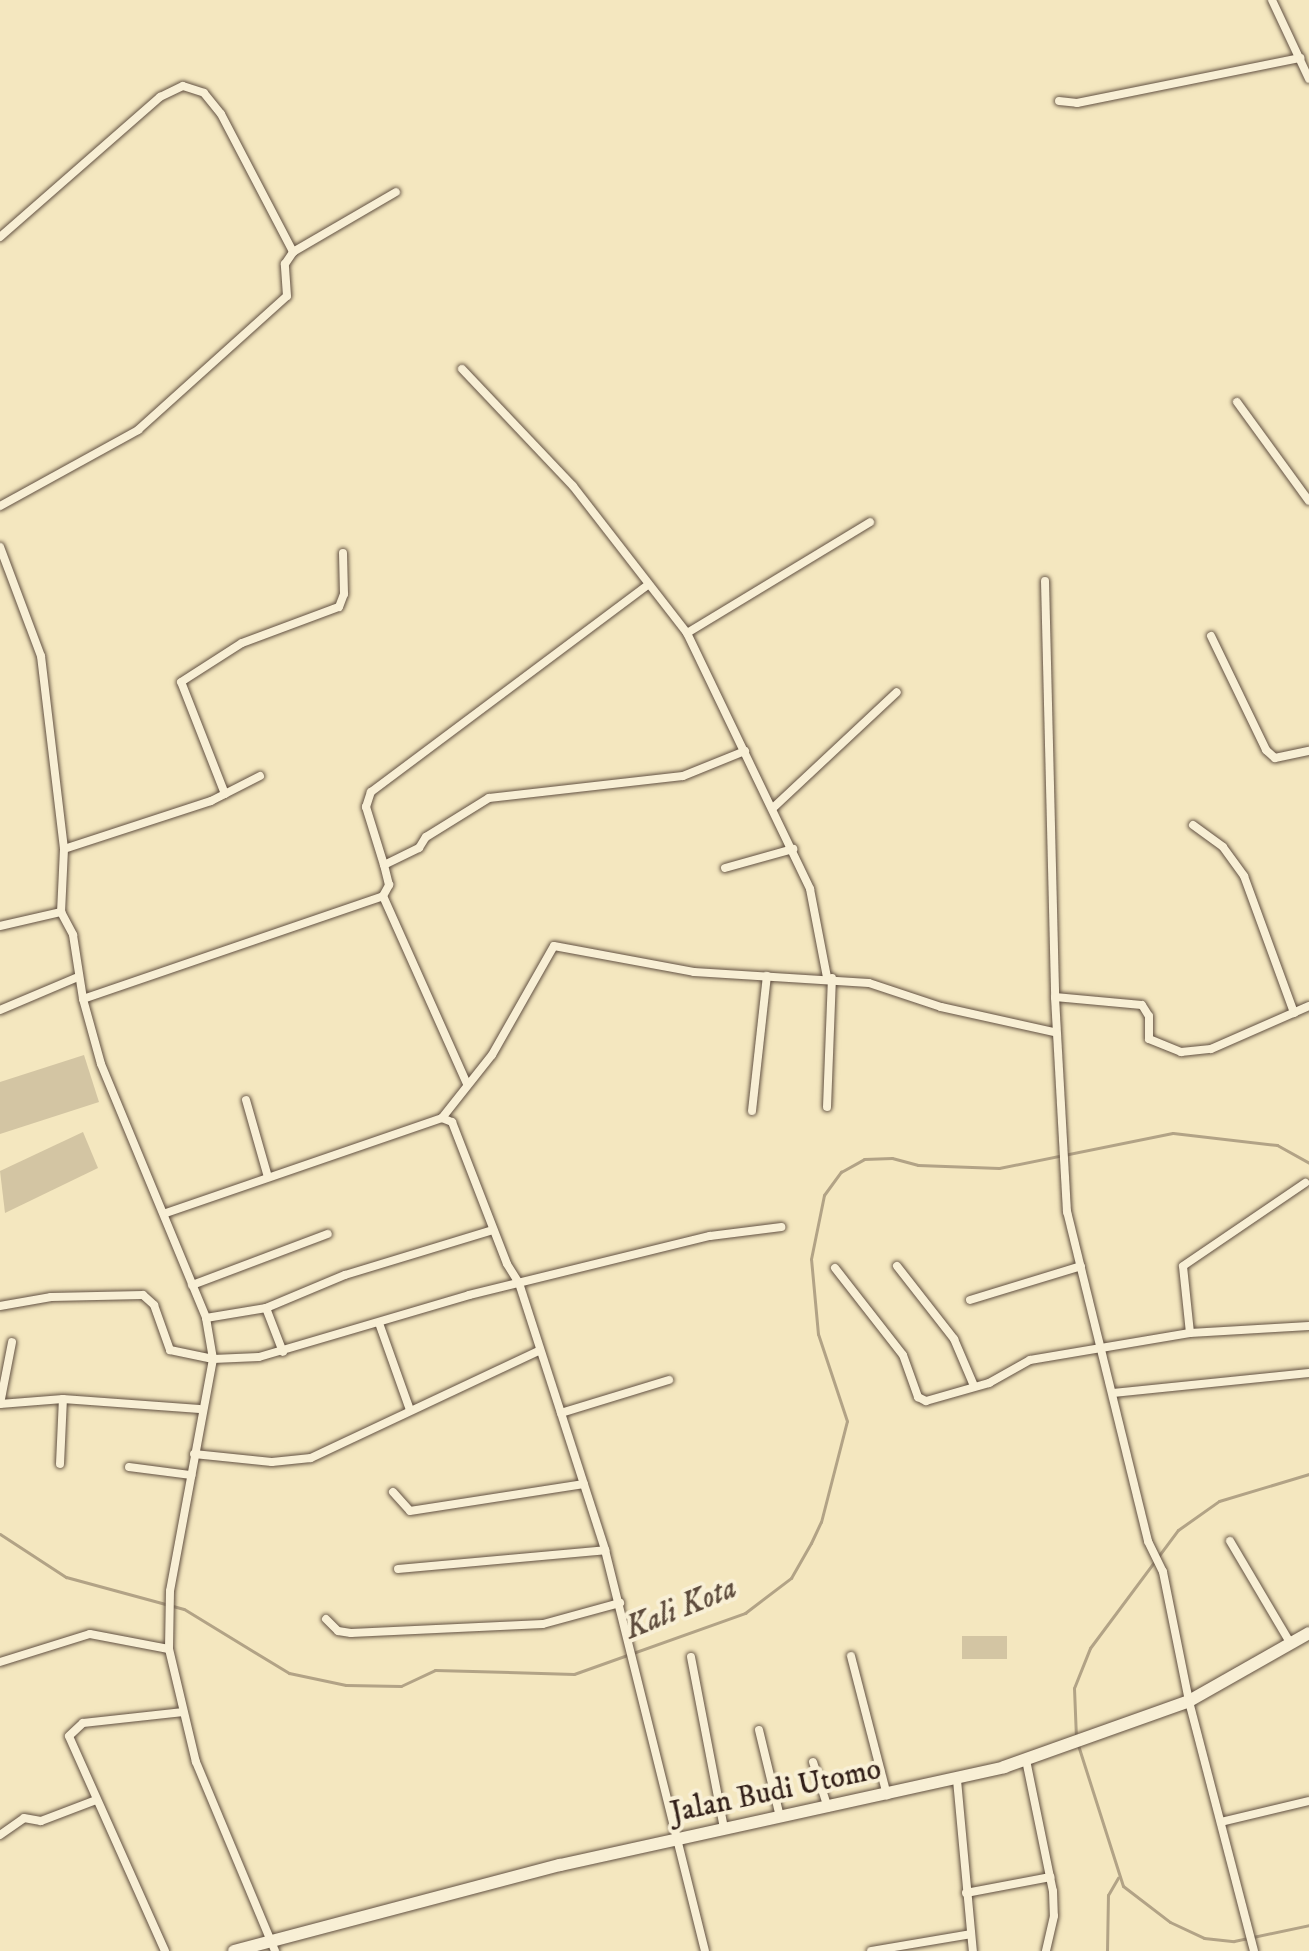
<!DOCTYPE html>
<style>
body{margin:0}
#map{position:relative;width:1309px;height:1951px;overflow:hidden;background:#f4e7bf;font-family:"IM FELL DW Pica",serif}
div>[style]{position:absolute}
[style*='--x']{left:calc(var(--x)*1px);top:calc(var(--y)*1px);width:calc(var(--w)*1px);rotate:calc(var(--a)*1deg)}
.green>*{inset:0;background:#d3c5a3;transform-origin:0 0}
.stream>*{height:3px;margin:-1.5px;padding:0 1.5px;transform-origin:1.5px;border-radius:1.5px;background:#b2a386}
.roads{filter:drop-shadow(0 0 2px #625142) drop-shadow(0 0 2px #625142)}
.street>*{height:8px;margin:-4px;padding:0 4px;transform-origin:4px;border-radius:4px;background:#f8efd5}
.secondary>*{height:12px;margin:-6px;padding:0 6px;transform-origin:6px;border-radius:6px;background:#f8efd5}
span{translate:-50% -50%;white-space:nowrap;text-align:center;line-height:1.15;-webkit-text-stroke:8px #f8efd5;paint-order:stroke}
.street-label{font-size:30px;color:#321f18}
.water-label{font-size:32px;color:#5f4d3e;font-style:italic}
</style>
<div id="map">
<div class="green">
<div style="clip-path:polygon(84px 1055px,99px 1102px,0 1134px,0 1082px)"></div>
<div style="clip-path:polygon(83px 1132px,98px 1168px,5px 1213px,0 1171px)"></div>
<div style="left:962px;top:1636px;width:45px;height:23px"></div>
</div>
<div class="stream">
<div style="--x:0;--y:1534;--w:79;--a:33.1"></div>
<div style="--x:66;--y:1577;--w:122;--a:15.2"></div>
<div style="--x:184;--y:1609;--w:123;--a:31.4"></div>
<div style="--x:289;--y:1673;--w:58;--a:11.9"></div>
<div style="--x:346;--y:1685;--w:55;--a:1"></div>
<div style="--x:401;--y:1686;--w:38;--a:-25"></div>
<div style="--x:435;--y:1670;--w:139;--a:1.6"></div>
<div style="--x:574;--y:1674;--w:182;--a:-19.6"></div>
<div style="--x:745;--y:1613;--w:58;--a:-37.3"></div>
<div style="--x:791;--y:1578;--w:40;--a:-60.3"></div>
<div style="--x:811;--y:1543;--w:23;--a:-65"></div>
<div style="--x:821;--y:1522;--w:104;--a:-75.6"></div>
<div style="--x:847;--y:1421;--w:92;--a:-108.4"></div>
<div style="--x:818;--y:1334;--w:75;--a:-95.3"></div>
<div style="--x:811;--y:1259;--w:65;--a:-78.5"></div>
<div style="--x:824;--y:1195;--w:29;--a:-54"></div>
<div style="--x:841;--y:1172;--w:26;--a:-29"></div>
<div style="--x:864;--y:1159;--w:28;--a:-2"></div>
<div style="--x:892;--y:1158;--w:27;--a:15"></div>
<div style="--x:918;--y:1165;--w:81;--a:2.1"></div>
<div style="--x:999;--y:1168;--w:177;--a:-11.4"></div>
<div style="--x:1173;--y:1133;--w:105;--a:6.6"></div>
<div style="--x:1277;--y:1145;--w:37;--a:29"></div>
<div style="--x:1076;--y:1738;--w:50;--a:-92.3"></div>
<div style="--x:1074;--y:1688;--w:43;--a:-68.2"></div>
<div style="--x:1090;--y:1648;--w:147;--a:-53.3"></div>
<div style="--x:1178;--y:1530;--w:50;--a:-35.3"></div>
<div style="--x:1219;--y:1501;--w:94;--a:-16.7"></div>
<div style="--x:1078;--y:1745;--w:148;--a:72.3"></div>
<div style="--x:1123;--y:1886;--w:59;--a:37.5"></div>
<div style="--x:1170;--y:1922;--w:38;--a:25"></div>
<div style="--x:1204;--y:1938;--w:30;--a:6"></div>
<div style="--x:1234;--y:1941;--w:77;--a:-12"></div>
<div style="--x:1107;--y:1951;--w:56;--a:-89"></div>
<div style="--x:1108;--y:1895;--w:20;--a:-60"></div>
</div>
<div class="roads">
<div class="street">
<div style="--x:1272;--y:0;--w:87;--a:64.9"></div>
<div style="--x:1059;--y:101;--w:18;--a:6"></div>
<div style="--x:1077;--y:103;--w:228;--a:-11.4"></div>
<div style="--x:0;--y:237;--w:213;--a:-41.2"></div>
<div style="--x:160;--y:97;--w:25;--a:-26"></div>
<div style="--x:183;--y:86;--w:22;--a:18"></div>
<div style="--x:204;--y:93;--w:27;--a:51"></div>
<div style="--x:221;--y:114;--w:156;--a:62.4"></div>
<div style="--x:462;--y:369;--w:161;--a:46.5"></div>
<div style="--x:573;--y:486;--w:186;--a:52.2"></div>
<div style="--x:687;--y:633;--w:284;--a:64.3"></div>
<div style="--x:810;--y:889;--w:90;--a:79.1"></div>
<div style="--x:1237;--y:402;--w:122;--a:54"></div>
<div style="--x:0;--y:506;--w:158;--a:-28.8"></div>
<div style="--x:138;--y:430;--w:200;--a:-42"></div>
<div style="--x:287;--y:296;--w:32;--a:-94"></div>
<div style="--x:285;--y:264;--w:14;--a:-56"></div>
<div style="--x:293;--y:252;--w:119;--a:-30.2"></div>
<div style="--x:0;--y:547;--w:116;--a:69.4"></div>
<div style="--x:41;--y:656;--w:194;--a:83.2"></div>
<div style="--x:64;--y:849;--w:63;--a:92.7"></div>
<div style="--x:61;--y:912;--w:26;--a:62"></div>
<div style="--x:73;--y:935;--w:65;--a:81.1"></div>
<div style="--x:83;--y:999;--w:67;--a:74.5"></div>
<div style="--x:101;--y:1064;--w:275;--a:67.5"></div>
<div style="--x:206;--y:1318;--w:42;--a:80.3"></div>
<div style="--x:213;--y:1359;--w:236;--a:100.5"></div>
<div style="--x:170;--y:1591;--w:58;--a:91"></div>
<div style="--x:169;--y:1649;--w:116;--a:76.6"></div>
<div style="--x:196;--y:1762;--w:205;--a:67.3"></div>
<div style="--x:1045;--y:581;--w:416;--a:88.6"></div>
<div style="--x:687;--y:633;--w:214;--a:-31.2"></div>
<div style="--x:1211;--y:636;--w:127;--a:64.2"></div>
<div style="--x:1266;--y:750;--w:12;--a:42"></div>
<div style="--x:1275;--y:758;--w:35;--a:-12"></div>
<div style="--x:225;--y:794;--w:120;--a:-111.4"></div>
<div style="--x:181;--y:682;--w:72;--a:-32.6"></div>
<div style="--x:242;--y:643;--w:103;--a:-20.4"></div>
<div style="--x:339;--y:607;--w:14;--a:-69"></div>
<div style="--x:344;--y:594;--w:41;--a:-91.4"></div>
<div style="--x:774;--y:807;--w:168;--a:-43.1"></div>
<div style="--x:1193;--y:825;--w:37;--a:36"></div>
<div style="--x:1223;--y:847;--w:36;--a:54"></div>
<div style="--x:1244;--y:876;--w:146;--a:69.9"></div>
<div style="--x:64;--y:849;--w:155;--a:-18.1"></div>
<div style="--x:211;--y:801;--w:55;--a:-27"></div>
<div style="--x:384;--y:865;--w:61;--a:-107.2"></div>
<div style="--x:366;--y:807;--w:16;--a:-72"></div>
<div style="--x:371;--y:792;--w:346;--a:-36.8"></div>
<div style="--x:725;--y:868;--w:71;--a:-15.6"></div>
<div style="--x:383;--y:896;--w:206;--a:65.9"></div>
<div style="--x:0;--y:926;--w:63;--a:-12.9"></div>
<div style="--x:83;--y:999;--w:317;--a:-18.9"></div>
<div style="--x:383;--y:896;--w:13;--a:-61"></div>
<div style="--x:389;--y:885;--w:21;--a:-104"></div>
<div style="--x:384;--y:865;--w:39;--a:-26"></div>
<div style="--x:419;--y:848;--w:13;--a:-58"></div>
<div style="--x:426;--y:837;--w:74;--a:-31.8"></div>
<div style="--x:489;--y:798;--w:195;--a:-6.5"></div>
<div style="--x:683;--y:776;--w:67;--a:-22"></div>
<div style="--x:0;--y:1010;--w:85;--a:-22.9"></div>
<div style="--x:246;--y:1100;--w:80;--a:74.1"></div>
<div style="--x:827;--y:1107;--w:129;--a:-87.8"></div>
<div style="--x:752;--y:1111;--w:136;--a:-83.7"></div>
<div style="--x:442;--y:1118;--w:80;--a:-51.6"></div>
<div style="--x:492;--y:1055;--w:125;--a:-60.4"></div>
<div style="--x:554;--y:946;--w:142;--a:10.5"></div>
<div style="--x:694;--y:972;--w:175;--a:3.6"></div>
<div style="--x:869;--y:983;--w:76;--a:18.4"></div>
<div style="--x:941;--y:1007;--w:116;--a:12.5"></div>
<div style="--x:166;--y:1213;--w:292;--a:-19"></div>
<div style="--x:442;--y:1118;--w:11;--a:22"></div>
<div style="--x:452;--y:1122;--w:152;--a:68.8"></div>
<div style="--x:507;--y:1264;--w:22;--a:58"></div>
<div style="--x:519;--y:1283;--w:281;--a:72.1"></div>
<div style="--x:605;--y:1550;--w:413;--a:76"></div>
<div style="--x:897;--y:1266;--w:93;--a:52"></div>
<div style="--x:954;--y:1339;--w:51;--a:66.9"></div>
<div style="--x:835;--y:1268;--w:110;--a:52"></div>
<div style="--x:903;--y:1355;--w:45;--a:70.3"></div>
<div style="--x:918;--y:1397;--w:9;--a:27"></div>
<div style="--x:926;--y:1401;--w:66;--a:-15.9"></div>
<div style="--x:989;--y:1383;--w:47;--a:-29.3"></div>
<div style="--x:1030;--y:1360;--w:162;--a:-9.6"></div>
<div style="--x:1190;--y:1333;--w:119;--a:-3.4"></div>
<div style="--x:192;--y:1285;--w:145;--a:-20.6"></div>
<div style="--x:970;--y:1300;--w:116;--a:-17"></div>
<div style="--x:0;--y:1306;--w:52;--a:-10"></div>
<div style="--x:51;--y:1297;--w:92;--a:-1.2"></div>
<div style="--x:143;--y:1295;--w:15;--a:42"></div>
<div style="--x:154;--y:1305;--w:48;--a:70.4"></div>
<div style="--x:170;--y:1350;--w:44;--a:11.8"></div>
<div style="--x:213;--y:1359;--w:46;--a:-2.5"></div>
<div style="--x:259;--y:1357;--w:219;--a:-16.4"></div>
<div style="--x:469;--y:1295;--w:248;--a:-13.8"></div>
<div style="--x:710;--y:1236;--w:72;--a:-7.2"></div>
<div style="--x:266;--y:1308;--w:47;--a:68.9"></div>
<div style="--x:206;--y:1318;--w:61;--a:-9.5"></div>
<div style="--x:266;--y:1308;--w:86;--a:-22.7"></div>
<div style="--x:345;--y:1275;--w:155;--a:-16.9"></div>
<div style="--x:379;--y:1323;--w:92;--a:70.4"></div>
<div style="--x:1190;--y:1333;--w:67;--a:-96"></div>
<div style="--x:1183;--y:1266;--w:148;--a:-34.2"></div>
<div style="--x:1113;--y:1393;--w:197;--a:-5.8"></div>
<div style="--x:0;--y:1404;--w:63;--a:-4.5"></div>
<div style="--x:63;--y:1399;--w:137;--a:4.2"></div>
<div style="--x:0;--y:1404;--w:63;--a:-79"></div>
<div style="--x:561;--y:1413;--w:113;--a:-17"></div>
<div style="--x:194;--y:1454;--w:78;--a:5.9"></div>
<div style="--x:272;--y:1462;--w:39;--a:-6"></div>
<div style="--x:311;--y:1458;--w:253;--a:-25.2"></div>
<div style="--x:60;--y:1464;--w:65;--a:-87.4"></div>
<div style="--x:129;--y:1467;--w:63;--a:7.4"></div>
<div style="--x:393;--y:1492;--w:25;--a:48"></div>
<div style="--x:410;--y:1511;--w:176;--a:-8.8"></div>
<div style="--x:1230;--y:1541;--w:120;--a:59.4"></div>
<div style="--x:398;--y:1569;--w:208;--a:-5.2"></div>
<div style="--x:326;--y:1619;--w:17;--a:45"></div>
<div style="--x:338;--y:1631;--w:13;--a:9"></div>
<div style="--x:351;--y:1633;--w:192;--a:-2.7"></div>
<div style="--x:543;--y:1624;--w:80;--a:-15.3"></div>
<div style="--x:851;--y:1656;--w:144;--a:75.5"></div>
<div style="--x:691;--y:1657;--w:174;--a:79.1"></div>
<div style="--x:0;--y:1662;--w:94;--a:-17.3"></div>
<div style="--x:90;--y:1634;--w:80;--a:10.8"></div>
<div style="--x:759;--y:1730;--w:89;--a:76.4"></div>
<div style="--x:1026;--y:1760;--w:134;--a:78.4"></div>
<div style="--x:1053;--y:1891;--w:25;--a:88"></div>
<div style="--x:1054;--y:1916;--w:36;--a:103"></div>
<div style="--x:813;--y:1762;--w:48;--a:71.9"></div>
<div style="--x:957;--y:1780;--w:172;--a:84.7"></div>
<div style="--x:1221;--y:1822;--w:90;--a:-13.4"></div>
<div style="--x:0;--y:1835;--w:29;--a:-35"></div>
<div style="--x:24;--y:1818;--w:17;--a:10"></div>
<div style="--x:41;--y:1821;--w:59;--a:-20.9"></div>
<div style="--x:966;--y:1893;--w:86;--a:-10.7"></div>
<div style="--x:165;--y:1951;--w:235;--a:-114.1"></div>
<div style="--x:69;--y:1736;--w:19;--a:-43"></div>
<div style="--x:83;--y:1723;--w:101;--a:-6.3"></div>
<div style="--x:871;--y:1951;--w:101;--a:-9.6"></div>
<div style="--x:1254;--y:1951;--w:258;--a:-104.6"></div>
<div style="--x:1189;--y:1701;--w:132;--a:-101.4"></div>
<div style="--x:1163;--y:1572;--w:34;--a:-116"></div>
<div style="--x:1148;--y:1541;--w:339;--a:-103.8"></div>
<div style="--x:1067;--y:1212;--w:215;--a:-93.2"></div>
<div style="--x:1055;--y:997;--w:87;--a:5.3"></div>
<div style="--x:1142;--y:1005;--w:13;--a:58"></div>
<div style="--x:1149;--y:1016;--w:23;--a:90"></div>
<div style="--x:1149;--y:1039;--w:35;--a:22"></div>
<div style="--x:1181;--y:1052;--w:30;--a:-6"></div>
<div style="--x:1211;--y:1049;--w:107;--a:-23.7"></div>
</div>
<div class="secondary">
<div style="--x:234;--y:1951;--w:337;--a:-14.8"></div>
<div style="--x:560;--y:1865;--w:455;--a:-12.4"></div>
<div style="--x:1004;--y:1767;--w:196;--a:-19.6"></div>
<div style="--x:1189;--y:1701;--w:138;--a:-29.5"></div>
</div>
</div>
<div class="street-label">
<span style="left:776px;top:1792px;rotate:-12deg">Jalan Budi Utomo</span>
</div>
<div class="water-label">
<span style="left:681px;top:1609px;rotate:-22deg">Kali Kota</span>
</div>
</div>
